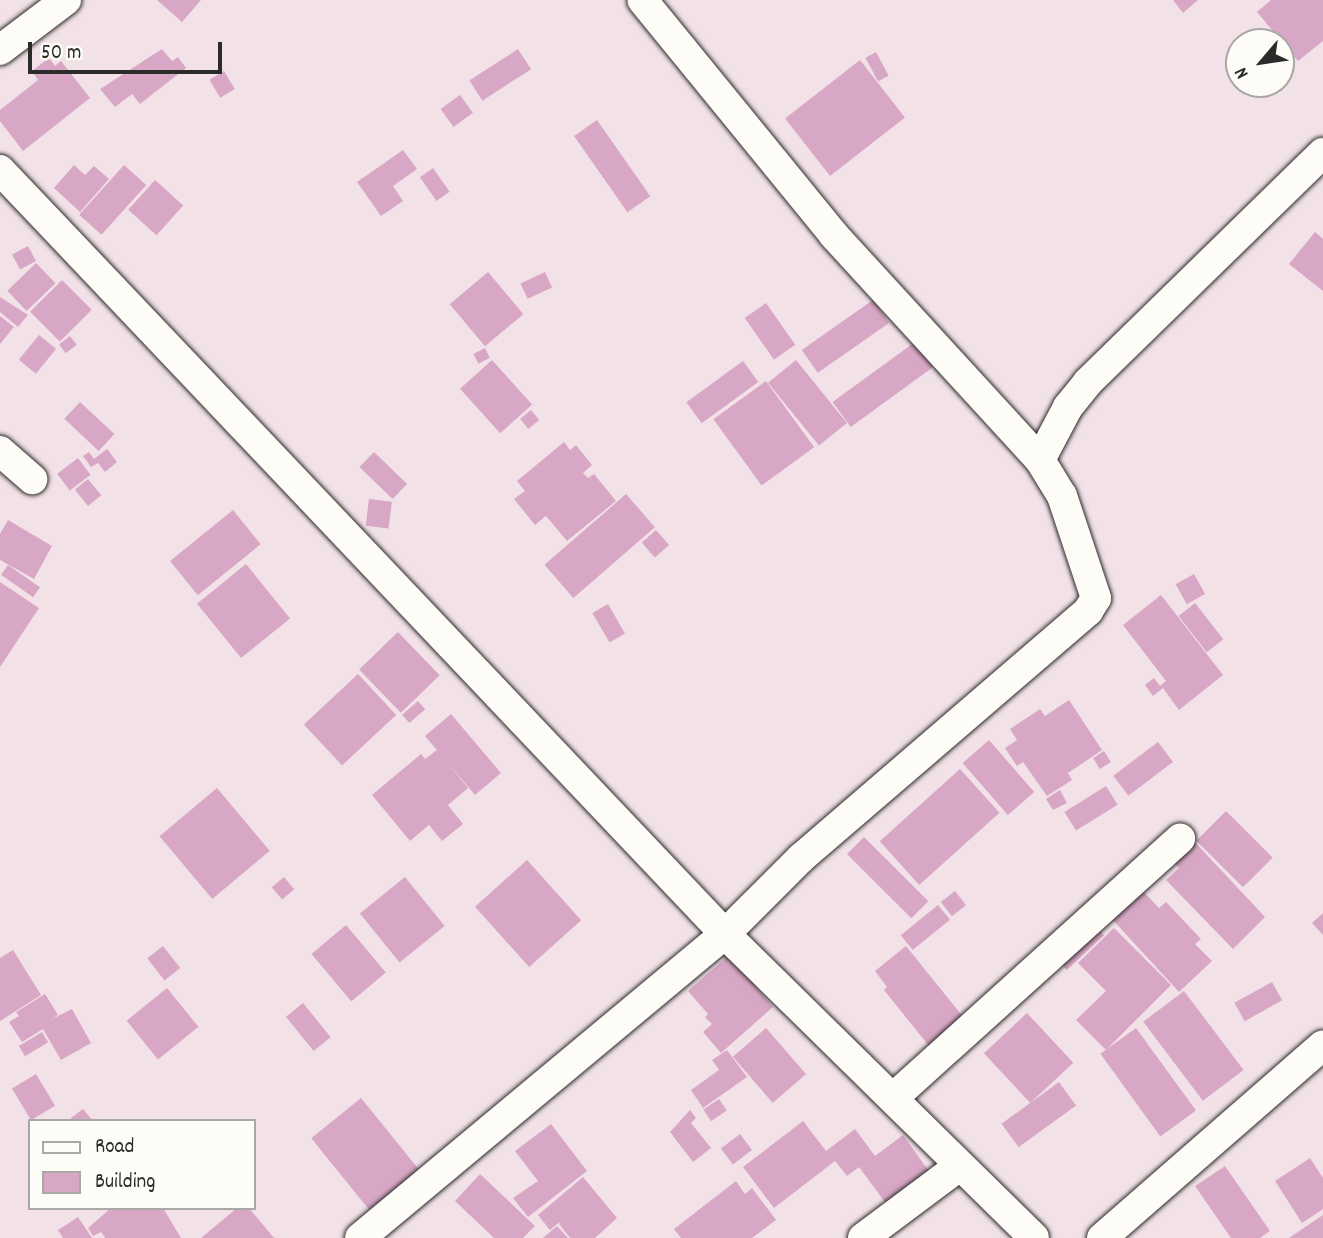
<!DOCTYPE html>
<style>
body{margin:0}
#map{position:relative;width:1323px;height:1238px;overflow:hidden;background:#f2e2e8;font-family:Dekko,sans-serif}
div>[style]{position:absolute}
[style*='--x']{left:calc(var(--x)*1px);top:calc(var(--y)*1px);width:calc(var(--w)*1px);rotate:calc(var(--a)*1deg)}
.building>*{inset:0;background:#d8a7c5;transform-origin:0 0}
.roads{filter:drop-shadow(0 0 2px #2b2b2b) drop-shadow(0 0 2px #2b2b2b)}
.street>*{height:30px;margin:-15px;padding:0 15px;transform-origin:15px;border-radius:15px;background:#fdfcf7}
span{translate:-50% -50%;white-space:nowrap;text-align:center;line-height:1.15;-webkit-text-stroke:7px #fdfcf7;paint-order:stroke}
.legend{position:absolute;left:28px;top:1119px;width:228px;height:91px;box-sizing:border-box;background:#fdfcf7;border:2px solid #a9a8a5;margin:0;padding:9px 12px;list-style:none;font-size:21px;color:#2b2b2b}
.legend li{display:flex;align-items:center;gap:14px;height:35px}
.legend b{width:35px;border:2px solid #a9a8a5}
.north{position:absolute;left:1225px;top:28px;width:70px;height:70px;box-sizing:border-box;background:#fdfcf7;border:2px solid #a9a8a5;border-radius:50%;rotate:241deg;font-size:19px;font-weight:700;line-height:28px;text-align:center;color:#2b2b2b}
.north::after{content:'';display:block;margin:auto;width:24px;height:32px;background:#2b2b2b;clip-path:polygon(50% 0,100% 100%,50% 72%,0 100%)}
.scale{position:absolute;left:28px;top:42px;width:194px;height:32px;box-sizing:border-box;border:4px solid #2b2b2b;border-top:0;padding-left:9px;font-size:21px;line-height:24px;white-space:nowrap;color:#2b2b2b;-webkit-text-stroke:5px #fdfcf7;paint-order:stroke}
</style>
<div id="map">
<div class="building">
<div style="clip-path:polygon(157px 0,201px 0,182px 22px)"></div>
<div style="clip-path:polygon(1173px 0,1198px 0,1183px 13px)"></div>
<div style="clip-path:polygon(1271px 0,1323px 0,1323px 41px,1298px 61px,1257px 12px)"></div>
<div style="clip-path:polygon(162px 49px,172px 61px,178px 57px,186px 68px,140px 104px,132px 94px,115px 107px,100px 89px)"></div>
<div style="left:518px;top:49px;width:24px;height:58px;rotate:57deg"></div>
<div style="left:876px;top:52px;width:27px;height:12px;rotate:62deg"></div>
<div style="clip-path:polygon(49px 58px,55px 66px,61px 61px,90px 98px,23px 151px,0 121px,0 110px,38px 80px,32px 71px)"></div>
<div style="left:860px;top:60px;width:73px;height:95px;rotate:52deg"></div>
<div style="left:224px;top:71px;width:21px;height:17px;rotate:59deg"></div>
<div style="left:460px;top:95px;width:22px;height:24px;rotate:54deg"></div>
<div style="left:597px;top:120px;width:93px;height:28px;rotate:55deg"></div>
<div style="clip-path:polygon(403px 150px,417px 169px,393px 186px,403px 201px,381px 216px,357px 182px)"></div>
<div style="clip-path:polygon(74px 165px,85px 175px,94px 166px,109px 179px,80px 212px,54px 188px)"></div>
<div style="left:124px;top:165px;width:30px;height:67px;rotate:42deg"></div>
<div style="left:433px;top:168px;width:29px;height:16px;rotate:55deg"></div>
<div style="left:155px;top:180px;width:38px;height:40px;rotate:42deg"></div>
<div style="clip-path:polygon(1315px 232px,1323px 239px,1323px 291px,1289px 264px)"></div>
<div style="left:28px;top:246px;width:17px;height:18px;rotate:62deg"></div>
<div style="left:36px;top:263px;width:28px;height:40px;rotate:46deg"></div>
<div style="left:488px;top:272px;width:55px;height:50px;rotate:50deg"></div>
<div style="left:545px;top:272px;width:17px;height:27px;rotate:65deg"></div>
<div style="left:62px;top:280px;width:42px;height:45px;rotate:45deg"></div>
<div style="clip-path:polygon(0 297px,28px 315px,18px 327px,0 312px)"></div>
<div style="left:873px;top:300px;width:28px;height:87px;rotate:55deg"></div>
<div style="left:766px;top:303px;width:51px;height:26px;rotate:55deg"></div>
<div style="clip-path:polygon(0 316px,14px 327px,0 344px)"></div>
<div style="left:39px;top:335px;width:22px;height:32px;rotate:39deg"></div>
<div style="left:70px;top:336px;width:11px;height:14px;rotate:52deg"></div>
<div style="left:915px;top:342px;width:31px;height:102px;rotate:54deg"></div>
<div style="left:485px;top:348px;width:11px;height:13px;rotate:63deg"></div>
<div style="left:492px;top:360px;width:60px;height:43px;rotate:48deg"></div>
<div style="left:796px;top:360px;width:81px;height:36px;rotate:51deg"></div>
<div style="left:743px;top:361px;width:26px;height:70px;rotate:54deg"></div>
<div style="left:766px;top:381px;width:82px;height:65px;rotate:54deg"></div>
<div style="left:80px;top:402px;width:47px;height:23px;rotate:43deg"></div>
<div style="left:531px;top:410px;width:13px;height:14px;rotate:51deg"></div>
<div style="clip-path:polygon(564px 442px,570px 450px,576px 445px,592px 465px,583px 473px,588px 478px,594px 474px,616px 501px,567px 541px,546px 516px,535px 525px,514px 499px,525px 491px,517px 481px)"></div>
<div style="clip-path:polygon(107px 449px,117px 462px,105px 472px,98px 463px,91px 467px,83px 456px,89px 452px,94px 459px)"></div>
<div style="left:374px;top:452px;width:46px;height:21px;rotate:44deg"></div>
<div style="left:78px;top:458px;width:21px;height:26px;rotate:53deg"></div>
<div style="left:88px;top:479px;width:21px;height:17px;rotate:51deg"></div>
<div style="left:626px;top:494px;width:44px;height:108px;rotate:49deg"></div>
<div style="left:369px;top:499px;width:23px;height:27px;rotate:7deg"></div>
<div style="left:233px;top:510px;width:44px;height:81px;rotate:51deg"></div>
<div style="clip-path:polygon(8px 520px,52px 546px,34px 579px,0 560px,0 534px)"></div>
<div style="left:656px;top:530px;width:20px;height:19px;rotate:49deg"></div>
<div style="left:246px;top:564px;width:70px;height:63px;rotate:51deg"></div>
<div style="left:8px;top:565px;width:39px;height:12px;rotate:35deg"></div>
<div style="left:1194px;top:574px;width:23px;height:21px;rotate:61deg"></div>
<div style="clip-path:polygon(0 582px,39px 608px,0 667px)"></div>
<div style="clip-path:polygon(1161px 595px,1223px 675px,1179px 710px,1163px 688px,1153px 696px,1145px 685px,1154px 678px,1160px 686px,1166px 681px,1123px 625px)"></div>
<div style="left:1195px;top:603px;width:46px;height:21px;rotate:52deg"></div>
<div style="left:608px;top:604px;width:34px;height:18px;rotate:60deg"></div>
<div style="left:398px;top:632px;width:60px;height:54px;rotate:46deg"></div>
<div style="left:358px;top:674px;width:56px;height:74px;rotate:47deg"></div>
<div style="clip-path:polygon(1069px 700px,1102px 750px,1068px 773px,1072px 780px,1047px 796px,1023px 762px,1017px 766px,1005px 748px,1017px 740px,1010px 729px,1040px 709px,1045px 716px)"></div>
<div style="left:418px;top:701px;width:11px;height:21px;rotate:49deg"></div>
<div style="clip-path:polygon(451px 714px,501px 773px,475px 795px,447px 762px,468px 788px,448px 805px,463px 824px,442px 841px,429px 825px,410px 841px,372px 795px,421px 754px,425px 759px,437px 750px,425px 736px)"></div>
<div style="left:989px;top:740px;width:69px;height:35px;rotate:49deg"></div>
<div style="left:1158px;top:742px;width:25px;height:56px;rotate:53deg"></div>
<div style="left:1104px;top:751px;width:13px;height:13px;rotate:58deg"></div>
<div style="left:960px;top:769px;width:59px;height:108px;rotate:48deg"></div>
<div style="left:1106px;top:786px;width:22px;height:49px;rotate:58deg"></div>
<div style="left:217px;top:788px;width:82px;height:75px;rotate:50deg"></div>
<div style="clip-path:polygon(1060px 790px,1067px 803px,1053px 810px,1046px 799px)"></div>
<div style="left:1226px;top:811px;width:66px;height:42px;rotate:45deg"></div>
<div style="left:864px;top:837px;width:91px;height:24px;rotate:45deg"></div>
<div style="clip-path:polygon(1191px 838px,1265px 917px,1233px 949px,1166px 880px,1179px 868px,1170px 859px)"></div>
<div style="left:527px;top:860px;width:81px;height:70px;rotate:48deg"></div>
<div style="left:284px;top:877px;width:16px;height:16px;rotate:50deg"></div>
<div style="left:405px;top:877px;width:63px;height:58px;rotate:51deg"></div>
<div style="clip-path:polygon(1141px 889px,1159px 908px,1166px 902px,1201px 939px,1195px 944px,1212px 961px,1179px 992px,1111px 918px)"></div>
<div style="left:955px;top:891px;width:18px;height:18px;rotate:52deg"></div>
<div style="left:938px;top:905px;width:19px;height:48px;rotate:51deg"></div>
<div style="clip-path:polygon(1323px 913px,1323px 935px,1312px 923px)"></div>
<div style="left:1087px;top:917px;width:25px;height:51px;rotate:47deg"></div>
<div style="left:346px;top:925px;width:62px;height:45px;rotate:50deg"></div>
<div style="clip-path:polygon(1114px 928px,1171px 985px,1106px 1050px,1076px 1020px,1106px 991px,1078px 963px)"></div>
<div style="left:163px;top:946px;width:28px;height:20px;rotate:52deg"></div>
<div style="clip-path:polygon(906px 946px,964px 1018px,929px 1046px,884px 990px,887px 987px,875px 971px)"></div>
<div style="clip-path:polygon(13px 950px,41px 995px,0 1021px,0 958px)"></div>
<div style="clip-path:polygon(728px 956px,763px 977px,754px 985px,773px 1007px,721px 1053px,703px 1032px,712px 1024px,705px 1017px,708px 1014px,688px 991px)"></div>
<div style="left:1272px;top:982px;width:21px;height:43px;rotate:61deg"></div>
<div style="left:167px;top:988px;width:50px;height:52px;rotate:51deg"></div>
<div style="left:1184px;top:991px;width:99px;height:51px;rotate:53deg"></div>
<div style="clip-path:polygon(45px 994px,58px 1015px,50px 1020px,72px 1009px,91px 1043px,61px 1060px,43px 1029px,22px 1042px,9px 1022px,19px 1016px,16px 1012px)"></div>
<div style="left:303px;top:1003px;width:44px;height:22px;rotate:51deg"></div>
<div style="left:1027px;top:1013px;width:68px;height:59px;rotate:47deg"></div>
<div style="left:766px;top:1028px;width:61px;height:44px;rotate:49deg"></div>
<div style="left:1136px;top:1028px;width:102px;height:44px;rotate:54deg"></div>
<div style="left:42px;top:1032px;width:12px;height:27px;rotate:59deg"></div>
<div style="clip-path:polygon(727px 1050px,747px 1077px,703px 1108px,691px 1090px,719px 1070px,712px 1060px)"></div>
<div style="left:36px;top:1074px;width:37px;height:28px;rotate:59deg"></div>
<div style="left:1059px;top:1082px;width:29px;height:71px;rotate:54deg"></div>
<div style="left:361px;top:1098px;width:92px;height:64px;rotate:51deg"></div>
<div style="left:719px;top:1099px;width:14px;height:19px;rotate:56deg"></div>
<div style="clip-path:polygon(83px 1109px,93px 1121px,67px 1121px)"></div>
<div style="clip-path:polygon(690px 1110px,696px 1118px,691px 1123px,711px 1148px,693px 1162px,670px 1132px)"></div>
<div style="clip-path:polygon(803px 1121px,826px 1151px,855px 1129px,875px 1156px,903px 1135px,936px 1181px,893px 1213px,859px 1167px,847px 1176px,835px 1161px,774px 1208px,743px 1167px)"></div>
<div style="clip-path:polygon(551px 1124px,587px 1171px,528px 1217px,513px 1198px,538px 1181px,515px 1151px)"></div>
<div style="left:740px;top:1134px;width:20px;height:24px;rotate:53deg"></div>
<div style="clip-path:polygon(1310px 1158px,1323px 1178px,1323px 1209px,1302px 1223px,1275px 1181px)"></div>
<div style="clip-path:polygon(1225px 1166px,1270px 1231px,1260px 1238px,1231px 1238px,1195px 1186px)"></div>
<div style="clip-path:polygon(480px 1174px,535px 1226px,523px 1238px,494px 1238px,455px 1201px)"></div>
<div style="clip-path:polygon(583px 1177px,617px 1218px,595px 1238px,570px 1238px,559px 1224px,561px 1221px,550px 1230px,538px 1215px)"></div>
<div style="clip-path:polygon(736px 1181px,745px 1194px,752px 1188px,776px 1220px,752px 1238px,681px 1238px,674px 1229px)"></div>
<div style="clip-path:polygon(111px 1208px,163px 1208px,181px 1238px,105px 1238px,101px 1232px,93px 1236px,88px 1228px)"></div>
<div style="clip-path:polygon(237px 1208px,249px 1208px,274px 1238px,201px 1238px)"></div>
<div style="clip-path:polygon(1323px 1215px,1323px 1238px,1289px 1238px)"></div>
<div style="clip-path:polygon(78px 1217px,92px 1238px,63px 1238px,58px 1230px)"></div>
<div style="clip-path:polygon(557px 1226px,568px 1238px,543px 1238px)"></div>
</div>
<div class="roads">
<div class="street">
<div style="--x:0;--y:50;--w:83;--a:-37.1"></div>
<div style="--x:0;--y:170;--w:1053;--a:46.5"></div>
<div style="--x:725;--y:934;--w:433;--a:44.5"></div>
<div style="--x:0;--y:451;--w:43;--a:41.2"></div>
<div style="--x:1040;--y:460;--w:60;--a:-62.2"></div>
<div style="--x:1068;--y:407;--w:32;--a:-51"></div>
<div style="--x:1088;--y:382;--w:328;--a:-44.3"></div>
<div style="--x:893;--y:1098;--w:387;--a:-42.1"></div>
<div style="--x:360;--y:1238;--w:475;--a:-39.8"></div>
<div style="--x:725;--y:934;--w:107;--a:-45"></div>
<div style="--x:801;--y:858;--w:379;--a:-40.7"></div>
<div style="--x:1088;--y:611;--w:15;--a:-58"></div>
<div style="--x:1096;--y:598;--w:108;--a:-108.4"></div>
<div style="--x:1062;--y:496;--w:42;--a:-121.4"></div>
<div style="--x:1040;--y:460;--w:305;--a:-132.5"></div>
<div style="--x:834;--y:235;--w:303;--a:-129.2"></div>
<div style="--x:863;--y:1238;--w:119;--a:-36.8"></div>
<div style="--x:1102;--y:1238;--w:293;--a:-41.1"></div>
</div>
</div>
<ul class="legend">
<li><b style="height:9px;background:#fdfcf7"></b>Road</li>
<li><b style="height:19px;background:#d8a7c5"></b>Building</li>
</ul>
<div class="north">N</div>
<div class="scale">50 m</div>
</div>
